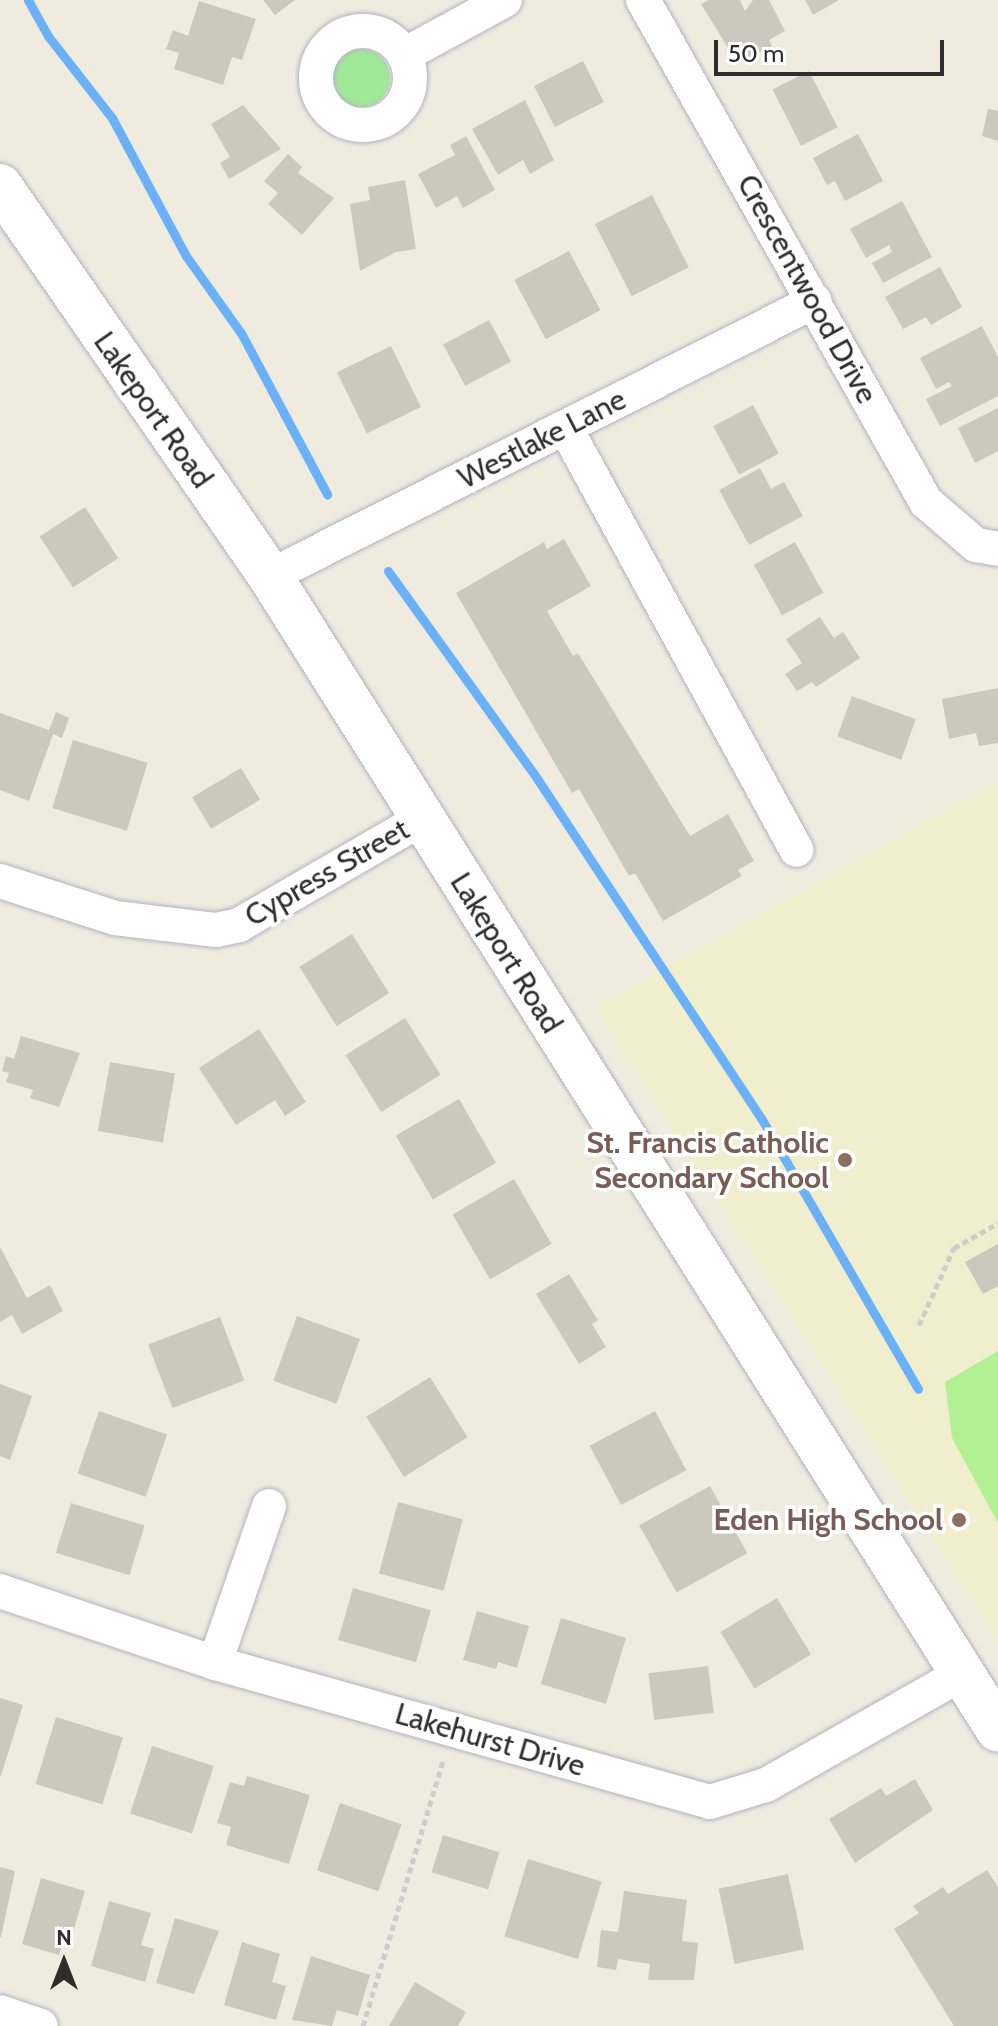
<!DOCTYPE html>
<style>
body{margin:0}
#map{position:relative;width:998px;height:2026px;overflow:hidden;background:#efecdf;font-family:Cabin,sans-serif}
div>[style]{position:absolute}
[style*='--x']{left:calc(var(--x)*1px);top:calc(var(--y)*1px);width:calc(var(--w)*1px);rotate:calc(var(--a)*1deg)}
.education>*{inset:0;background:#f1eecd}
.green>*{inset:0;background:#a0e998}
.round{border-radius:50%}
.pitch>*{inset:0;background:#b2f193}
.stream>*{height:9px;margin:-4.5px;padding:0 4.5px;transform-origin:4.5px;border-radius:4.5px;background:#6bb1f8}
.building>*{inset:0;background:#cbc9bd;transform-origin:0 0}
.path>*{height:5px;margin-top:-2.5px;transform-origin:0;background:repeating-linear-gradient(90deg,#cdcdcd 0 6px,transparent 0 10px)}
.roads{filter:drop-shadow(0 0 2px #b3b2c1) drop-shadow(0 0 2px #b3b2c1)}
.minor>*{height:34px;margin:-17px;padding:0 17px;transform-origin:17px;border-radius:17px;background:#fff}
.minor>.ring{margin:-17px;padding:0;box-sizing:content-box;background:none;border:34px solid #fff;border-radius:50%}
.secondary>*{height:44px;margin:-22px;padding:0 22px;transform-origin:22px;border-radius:22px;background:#fff}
.dots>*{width:22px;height:22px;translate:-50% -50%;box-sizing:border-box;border:4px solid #fff;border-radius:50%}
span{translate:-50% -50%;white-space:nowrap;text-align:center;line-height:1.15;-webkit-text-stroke:7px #fff;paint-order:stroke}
.street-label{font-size:30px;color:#2d2d2d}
.education-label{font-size:30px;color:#785e54;font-weight:700}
.right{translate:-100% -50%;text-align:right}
.north{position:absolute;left:24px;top:1922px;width:80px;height:80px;-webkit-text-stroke:6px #fff;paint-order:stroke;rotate:0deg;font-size:22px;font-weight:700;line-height:32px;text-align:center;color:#2d2d2d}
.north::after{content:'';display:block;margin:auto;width:28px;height:36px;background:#2d2d2d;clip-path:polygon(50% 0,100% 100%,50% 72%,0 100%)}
.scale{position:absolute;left:714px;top:40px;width:230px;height:36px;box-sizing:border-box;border:4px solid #2d2d2d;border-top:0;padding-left:10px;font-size:24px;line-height:28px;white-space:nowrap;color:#2d2d2d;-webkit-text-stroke:6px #fff;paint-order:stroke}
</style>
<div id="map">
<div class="education">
<div style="clip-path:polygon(998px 781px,998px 1642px,594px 1007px)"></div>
</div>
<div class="green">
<div class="round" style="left:332px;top:49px;width:58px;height:58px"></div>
</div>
<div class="pitch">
<div style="clip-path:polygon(998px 1351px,998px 1523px,952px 1438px,945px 1382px)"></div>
</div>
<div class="stream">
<div style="--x:28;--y:0;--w:41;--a:60.9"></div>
<div style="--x:48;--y:36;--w:104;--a:52"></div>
<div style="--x:112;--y:118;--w:157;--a:61.8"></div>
<div style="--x:186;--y:256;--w:95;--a:54.5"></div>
<div style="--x:241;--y:333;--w:183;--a:61.9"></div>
<div style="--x:388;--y:571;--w:257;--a:54.3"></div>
<div style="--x:538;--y:780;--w:405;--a:56.6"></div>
<div style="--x:761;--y:1118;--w:313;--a:59.9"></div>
</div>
<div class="building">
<div style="clip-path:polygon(263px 0,295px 0,275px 15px)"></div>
<div style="clip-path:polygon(709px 0,740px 0,745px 11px,753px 0,769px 0,785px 31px,769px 40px,772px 46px,738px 64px,701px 4px)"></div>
<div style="clip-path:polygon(805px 0,839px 0,813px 15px)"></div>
<div style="clip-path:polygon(199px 1px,256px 19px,242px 60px,232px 57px,223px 85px,174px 69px,179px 53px,166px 49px,173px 30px,188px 36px)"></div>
<div style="left:583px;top:61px;width:46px;height:55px;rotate:63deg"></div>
<div style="left:809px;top:71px;width:63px;height:41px;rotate:63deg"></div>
<div style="clip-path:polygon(525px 100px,554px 160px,530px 174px,523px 160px,498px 175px,472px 129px)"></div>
<div style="clip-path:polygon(243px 105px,281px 149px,229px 179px,220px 163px,230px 157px,211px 124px)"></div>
<div style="clip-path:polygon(988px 109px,998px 111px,998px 141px,982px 136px)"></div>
<div style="clip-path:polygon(858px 134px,883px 181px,845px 201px,835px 181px,827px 185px,813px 158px)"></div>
<div style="clip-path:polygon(466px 136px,495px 190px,463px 208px,457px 196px,436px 208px,418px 174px,455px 155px,450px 145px)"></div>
<div style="clip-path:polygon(288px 154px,302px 167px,298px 173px,334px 198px,302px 235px,268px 204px,278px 193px,264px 181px)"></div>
<div style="clip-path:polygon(405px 180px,416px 249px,396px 252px,360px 271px,350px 204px,370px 200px,368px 187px)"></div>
<div style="left:652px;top:195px;width:81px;height:64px;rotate:63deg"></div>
<div style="clip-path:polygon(902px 201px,932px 257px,883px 283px,872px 263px,892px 252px,889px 245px,866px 258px,850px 229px)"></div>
<div style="left:569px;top:251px;width:67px;height:62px;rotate:62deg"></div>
<div style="clip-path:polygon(940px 267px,962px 307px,931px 325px,926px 317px,903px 329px,885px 297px)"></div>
<div style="left:489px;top:320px;width:47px;height:52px;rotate:62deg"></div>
<div style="clip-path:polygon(982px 326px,998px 357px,998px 396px,940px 426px,926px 399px,952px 386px,949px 382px,936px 389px,920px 358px)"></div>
<div style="left:391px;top:346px;width:68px;height:60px;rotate:64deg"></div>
<div style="left:753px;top:405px;width:55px;height:45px;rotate:62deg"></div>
<div style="clip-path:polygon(998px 408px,998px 451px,975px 463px,958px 428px)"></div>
<div style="clip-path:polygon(760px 468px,771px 489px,784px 482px,803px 516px,749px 545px,719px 490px)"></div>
<div style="left:85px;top:507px;width:61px;height:54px;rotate:57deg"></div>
<div style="clip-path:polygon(564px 539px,591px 586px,547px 611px,573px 656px,578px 653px,690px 836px,728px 814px,754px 861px,738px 870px,742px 876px,663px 921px,635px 873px,629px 876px,579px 789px,572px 793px,456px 593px,544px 542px,547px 549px)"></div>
<div style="left:795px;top:542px;width:58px;height:47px;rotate:61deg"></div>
<div style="clip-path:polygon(820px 617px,834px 638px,843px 632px,860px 658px,816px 687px,812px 682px,797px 691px,785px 674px,802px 663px,786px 639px)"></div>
<div style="clip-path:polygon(998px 688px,998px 743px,979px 746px,976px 733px,949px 739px,942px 699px)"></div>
<div style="left:852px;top:696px;width:68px;height:43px;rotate:20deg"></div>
<div style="clip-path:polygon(56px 712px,69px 718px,62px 738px,53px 734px,29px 801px,0 790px,0 713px,49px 730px)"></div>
<div style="left:73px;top:740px;width:78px;height:71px;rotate:17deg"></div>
<div style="left:241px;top:768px;width:37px;height:57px;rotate:59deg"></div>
<div style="left:352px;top:934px;width:70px;height:62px;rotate:58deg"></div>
<div style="left:405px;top:1018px;width:67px;height:70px;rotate:58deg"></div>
<div style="clip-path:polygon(259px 1029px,306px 1102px,285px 1116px,275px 1100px,236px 1125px,199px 1068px)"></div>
<div style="clip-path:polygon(21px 1036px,80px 1053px,59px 1107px,30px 1098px,33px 1090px,6px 1082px,9px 1073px,2px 1071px,6px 1056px,14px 1059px)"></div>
<div style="left:110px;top:1062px;width:66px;height:70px;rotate:10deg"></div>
<div style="left:459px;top:1099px;width:74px;height:73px;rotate:60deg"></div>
<div style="left:514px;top:1179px;width:75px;height:71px;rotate:60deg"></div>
<div style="clip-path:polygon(998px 1244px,998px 1286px,983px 1294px,965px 1262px)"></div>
<div style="clip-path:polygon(0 1247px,27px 1298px,50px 1285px,63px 1311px,22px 1334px,12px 1315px,0 1322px)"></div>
<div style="clip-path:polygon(569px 1274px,598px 1320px,592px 1324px,606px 1347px,579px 1364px,536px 1294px)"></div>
<div style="left:297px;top:1316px;width:67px;height:69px;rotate:20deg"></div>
<div style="left:220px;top:1317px;width:68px;height:77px;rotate:69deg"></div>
<div style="left:430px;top:1377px;width:71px;height:75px;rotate:58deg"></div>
<div style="clip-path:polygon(0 1384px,32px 1396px,10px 1460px,0 1456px)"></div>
<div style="left:99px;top:1411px;width:72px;height:66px;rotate:19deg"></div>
<div style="left:655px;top:1411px;width:67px;height:74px;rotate:62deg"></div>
<div style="left:710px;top:1486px;width:77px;height:81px;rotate:61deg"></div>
<div style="left:398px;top:1502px;width:67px;height:74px;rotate:15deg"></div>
<div style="left:71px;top:1503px;width:77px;height:52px;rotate:17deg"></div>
<div style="left:353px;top:1588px;width:81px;height:54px;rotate:16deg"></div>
<div style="left:777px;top:1598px;width:66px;height:66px;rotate:59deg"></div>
<div style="clip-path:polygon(477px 1611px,529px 1626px,517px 1668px,498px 1662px,496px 1669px,463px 1660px)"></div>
<div style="left:561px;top:1618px;width:68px;height:69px;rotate:17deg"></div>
<div style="left:708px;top:1666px;width:47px;height:60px;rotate:83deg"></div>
<div style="clip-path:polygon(0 1698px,23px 1705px,1px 1776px,0 1776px)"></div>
<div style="left:56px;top:1717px;width:70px;height:70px;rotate:17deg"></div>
<div style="left:152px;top:1746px;width:65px;height:71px;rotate:18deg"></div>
<div style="clip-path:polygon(247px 1776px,310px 1795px,289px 1864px,226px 1845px,231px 1827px,217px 1823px,230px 1782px,244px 1786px)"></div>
<div style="clip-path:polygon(915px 1779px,933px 1810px,855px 1863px,829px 1819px,881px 1788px,886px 1796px)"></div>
<div style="left:340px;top:1803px;width:65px;height:71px;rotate:19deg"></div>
<div style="left:443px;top:1835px;width:59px;height:39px;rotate:17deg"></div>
<div style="left:528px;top:1859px;width:77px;height:81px;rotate:17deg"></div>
<div style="clip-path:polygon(0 1867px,15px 1871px,1px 1937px,0 1937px)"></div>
<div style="clip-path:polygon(987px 1870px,998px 1887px,998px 2026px,954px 2026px,894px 1929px,919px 1913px,913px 1906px,943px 1887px,948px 1894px)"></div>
<div style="left:788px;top:1874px;width:77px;height:71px;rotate:78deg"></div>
<div style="clip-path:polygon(41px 1878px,85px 1891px,74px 1929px,68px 1927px,59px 1955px,22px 1944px)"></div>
<div style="clip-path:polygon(624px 1891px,687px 1900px,682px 1941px,698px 1943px,694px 1980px,648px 1980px,650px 1964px,618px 1959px,616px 1970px,597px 1967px,601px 1930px,618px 1932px)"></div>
<div style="clip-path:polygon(109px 1901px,151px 1913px,141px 1945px,154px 1949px,145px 1982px,91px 1966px)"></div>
<div style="clip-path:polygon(175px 1918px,219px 1931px,194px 1994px,156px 1983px)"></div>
<div style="clip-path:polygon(242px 1942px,280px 1954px,272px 1982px,286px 1986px,276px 2020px,224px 2005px)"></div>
<div style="clip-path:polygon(311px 1956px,370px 1975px,358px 2016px,337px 2010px,332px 2026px,292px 2020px)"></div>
<div style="clip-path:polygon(415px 1982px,466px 2012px,458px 2026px,389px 2026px)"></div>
</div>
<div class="path">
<div style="--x:919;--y:1325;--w:85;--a:-65.6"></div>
<div style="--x:954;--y:1248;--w:51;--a:-29.6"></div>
<div style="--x:363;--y:2026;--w:280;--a:-73.2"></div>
</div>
<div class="roads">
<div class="minor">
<div style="--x:643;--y:0;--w:576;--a:60.59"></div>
<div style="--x:926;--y:502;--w:66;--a:40.7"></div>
<div style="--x:976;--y:545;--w:22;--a:10"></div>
<div class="ring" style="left:316px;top:31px;width:60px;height:60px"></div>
<div style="--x:404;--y:55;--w:115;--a:-28.6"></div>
<div style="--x:565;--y:427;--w:482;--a:61.3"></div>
<div style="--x:270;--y:576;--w:610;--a:-26.77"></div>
<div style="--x:0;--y:881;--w:121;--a:17.8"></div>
<div style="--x:115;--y:918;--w:102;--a:6.8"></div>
<div style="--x:216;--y:930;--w:24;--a:-12"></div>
<div style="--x:239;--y:925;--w:211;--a:-30.1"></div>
<div style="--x:0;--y:1591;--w:227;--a:18.5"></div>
<div style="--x:215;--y:1663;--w:514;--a:15.69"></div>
<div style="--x:710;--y:1802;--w:59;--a:-16.9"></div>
<div style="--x:766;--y:1785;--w:224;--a:-29.6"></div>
<div style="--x:215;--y:1663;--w:166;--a:-71"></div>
<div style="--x:0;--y:2012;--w:43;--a:18.9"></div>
</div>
<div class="secondary">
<div style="--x:0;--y:186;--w:474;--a:55.3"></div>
<div style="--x:270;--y:576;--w:1364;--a:57.75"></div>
</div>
</div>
<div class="dots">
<div style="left:845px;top:1160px;background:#8d6e63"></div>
<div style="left:959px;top:1520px;background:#8d6e63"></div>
</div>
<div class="street-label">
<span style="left:807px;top:289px;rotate:61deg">Crescentwood Drive</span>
<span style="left:153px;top:410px;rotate:55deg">Lakeport Road</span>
<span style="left:542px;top:439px;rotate:-27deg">Westlake Lane</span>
<span style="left:327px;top:873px;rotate:-30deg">Cypress Street</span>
<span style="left:506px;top:953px;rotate:58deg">Lakeport Road</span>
<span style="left:490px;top:1740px;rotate:16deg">Lakehurst Drive</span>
</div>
<div class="education-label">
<span class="right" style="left:829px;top:1160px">St. Francis Catholic<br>Secondary School</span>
<span class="right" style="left:943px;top:1520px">Eden High School</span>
</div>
<div class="north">N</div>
<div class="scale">50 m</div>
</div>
